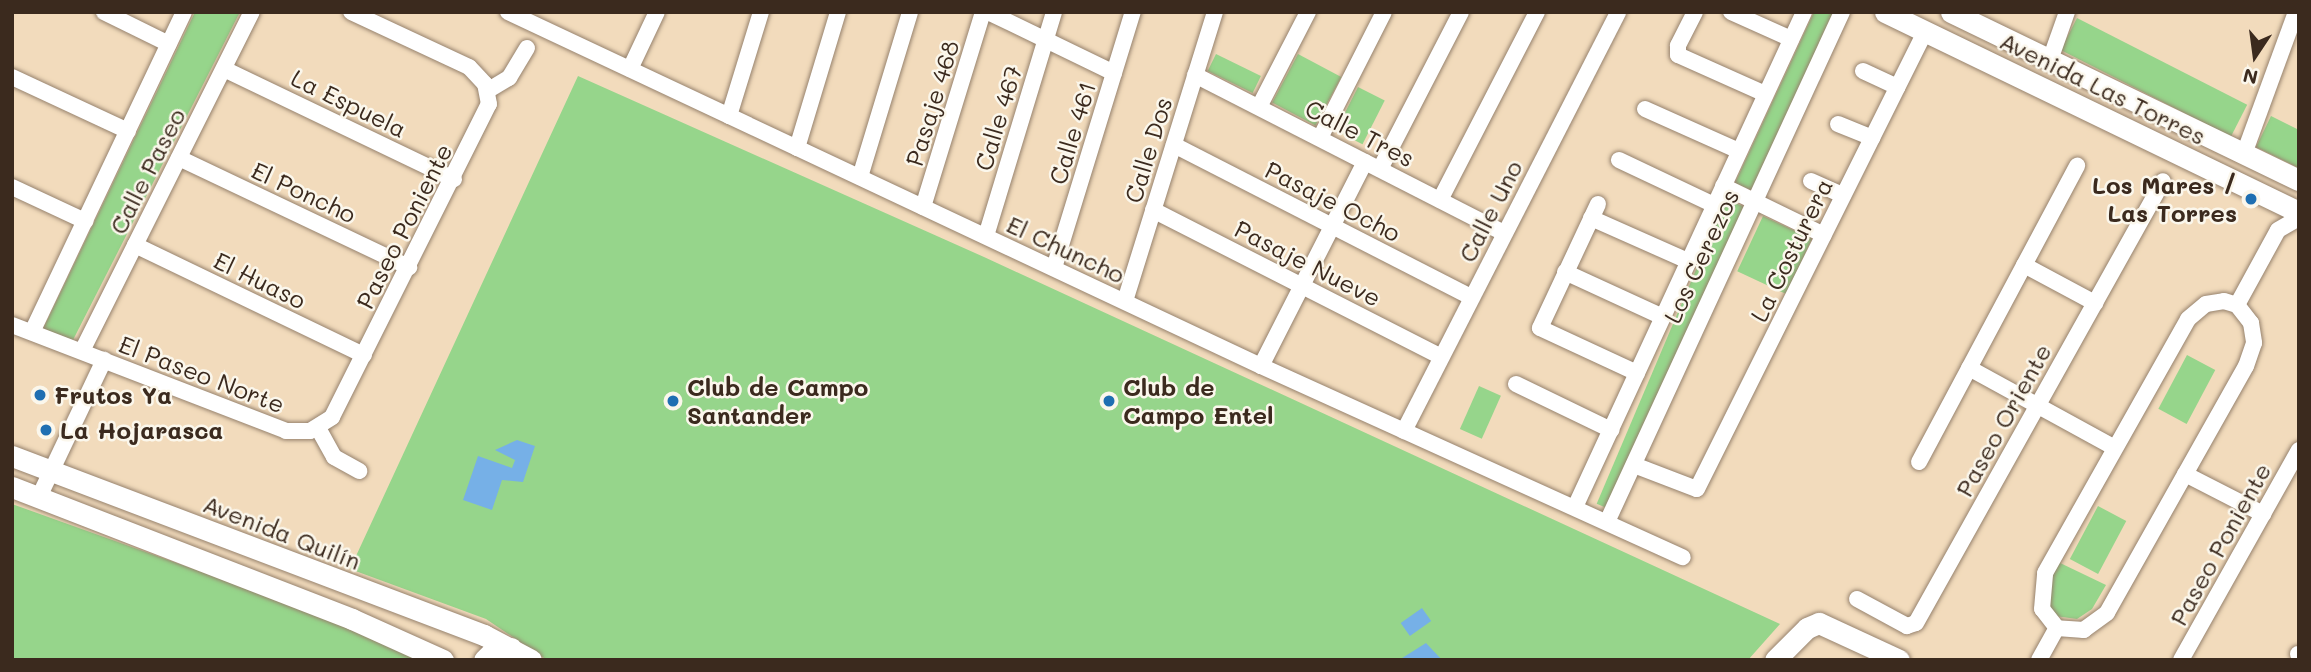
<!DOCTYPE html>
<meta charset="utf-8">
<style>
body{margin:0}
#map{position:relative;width:2311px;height:672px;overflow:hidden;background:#f2dbbc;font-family:Mali,sans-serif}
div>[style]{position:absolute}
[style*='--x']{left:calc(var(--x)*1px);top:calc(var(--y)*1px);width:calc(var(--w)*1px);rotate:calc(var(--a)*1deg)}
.green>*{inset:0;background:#96d58b;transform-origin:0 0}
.water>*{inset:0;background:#76b0e7;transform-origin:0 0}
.roads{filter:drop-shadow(0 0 2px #96826d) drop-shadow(0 0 2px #96826d)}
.street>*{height:16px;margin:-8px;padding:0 8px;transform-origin:8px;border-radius:8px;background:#fff}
.secondary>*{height:21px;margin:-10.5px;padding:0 10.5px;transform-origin:10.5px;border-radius:10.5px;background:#fff}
.dots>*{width:19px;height:19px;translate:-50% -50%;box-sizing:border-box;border:4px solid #fbf7ec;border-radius:50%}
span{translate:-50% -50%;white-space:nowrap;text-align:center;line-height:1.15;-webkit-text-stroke:5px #fbf7ec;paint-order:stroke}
.street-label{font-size:24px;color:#3b2a1e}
.poi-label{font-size:24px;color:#3b2a1e;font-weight:700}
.right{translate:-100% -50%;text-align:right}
.left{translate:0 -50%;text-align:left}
.frame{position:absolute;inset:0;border:14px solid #3b2a1e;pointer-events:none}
.north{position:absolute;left:2220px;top:21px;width:70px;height:70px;-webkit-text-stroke:5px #fbf7ec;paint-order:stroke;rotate:193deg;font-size:19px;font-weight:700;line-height:28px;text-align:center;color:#3b2a1e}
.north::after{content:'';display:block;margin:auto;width:24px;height:32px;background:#3b2a1e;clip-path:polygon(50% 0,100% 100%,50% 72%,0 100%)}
</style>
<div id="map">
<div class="green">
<div style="clip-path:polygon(195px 12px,240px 12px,73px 340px,43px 329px)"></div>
<div style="clip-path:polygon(1814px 12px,1833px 12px,1753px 191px,1735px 183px)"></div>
<div style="left:2077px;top:18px;width:191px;height:36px;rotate:27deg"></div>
<div style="left:1216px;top:54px;width:50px;height:19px;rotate:26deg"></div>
<div style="left:1298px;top:54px;width:49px;height:55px;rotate:28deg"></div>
<div style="clip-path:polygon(578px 76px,984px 257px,1780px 624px,1748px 660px,547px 660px,486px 619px,350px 569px)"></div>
<div style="left:1358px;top:87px;width:30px;height:49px;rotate:27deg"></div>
<div style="clip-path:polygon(2271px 116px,2299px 130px,2299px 168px,2256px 147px)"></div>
<div style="left:1726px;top:199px;width:23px;height:331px;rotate:23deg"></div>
<div style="left:1763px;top:216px;width:54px;height:61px;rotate:25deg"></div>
<div style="left:2187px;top:355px;width:32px;height:61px;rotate:28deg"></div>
<div style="left:1479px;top:386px;width:24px;height:47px;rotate:24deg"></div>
<div style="clip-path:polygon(12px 504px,316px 613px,428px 660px,12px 660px)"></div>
<div style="left:2098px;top:506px;width:32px;height:60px;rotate:28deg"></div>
<div style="clip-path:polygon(2056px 561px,2106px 585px,2092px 609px,2077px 619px,2055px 616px,2044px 600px)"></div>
</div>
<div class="water">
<div style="clip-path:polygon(517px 440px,535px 446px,523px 482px,502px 480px,492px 510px,463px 500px,478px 456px,512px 468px,515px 460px,495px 450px)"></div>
<div style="left:1422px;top:608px;width:16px;height:26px;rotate:55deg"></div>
<div style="clip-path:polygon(1426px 643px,1442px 660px,1399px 660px)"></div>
</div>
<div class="roads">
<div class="street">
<div style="--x:104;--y:12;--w:72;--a:26.2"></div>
<div style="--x:508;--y:12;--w:832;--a:25.18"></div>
<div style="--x:1261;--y:366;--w:463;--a:24.4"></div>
<div style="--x:988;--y:12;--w:140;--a:25.8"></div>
<div style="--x:1695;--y:12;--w:38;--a:117"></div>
<div style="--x:1678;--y:46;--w:9;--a:90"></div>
<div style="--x:1678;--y:55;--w:95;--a:24.1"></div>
<div style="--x:1731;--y:12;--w:66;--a:24.2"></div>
<div style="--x:2050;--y:60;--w:51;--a:-70.5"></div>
<div style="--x:224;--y:69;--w:255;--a:25.6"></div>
<div style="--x:630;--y:69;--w:63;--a:-64.7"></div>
<div style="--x:1863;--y:71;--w:38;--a:25"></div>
<div style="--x:1195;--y:75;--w:347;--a:27.1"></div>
<div style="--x:12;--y:77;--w:128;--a:25"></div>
<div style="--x:487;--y:91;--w:26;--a:-31"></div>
<div style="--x:509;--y:78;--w:35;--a:-59"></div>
<div style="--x:1259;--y:107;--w:107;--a:-62.7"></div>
<div style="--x:1645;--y:109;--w:103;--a:24.1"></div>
<div style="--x:729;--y:116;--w:109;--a:-72.9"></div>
<div style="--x:1838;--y:124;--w:37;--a:22"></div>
<div style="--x:1320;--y:138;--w:141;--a:-63.1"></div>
<div style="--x:1174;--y:145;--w:334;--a:27.1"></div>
<div style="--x:797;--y:148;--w:142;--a:-73.2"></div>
<div style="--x:2244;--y:154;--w:151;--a:-69.9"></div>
<div style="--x:179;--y:158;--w:255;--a:25.4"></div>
<div style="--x:1619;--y:160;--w:105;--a:25.3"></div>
<div style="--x:1380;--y:169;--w:177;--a:-62.7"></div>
<div style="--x:860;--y:177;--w:172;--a:-73.1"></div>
<div style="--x:1811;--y:181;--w:35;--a:24"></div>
<div style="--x:1723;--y:186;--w:112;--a:25.9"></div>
<div style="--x:12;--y:187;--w:81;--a:25"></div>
<div style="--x:1440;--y:200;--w:212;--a:-62.7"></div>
<div style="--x:1598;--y:204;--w:137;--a:115.1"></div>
<div style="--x:1540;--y:328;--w:107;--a:24.9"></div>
<div style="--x:923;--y:207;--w:204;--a:-72.9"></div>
<div style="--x:1153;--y:210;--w:323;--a:27"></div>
<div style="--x:1591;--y:218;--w:106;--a:23.9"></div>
<div style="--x:986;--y:236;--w:234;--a:-73.1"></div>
<div style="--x:135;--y:245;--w:254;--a:25.7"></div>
<div style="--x:2024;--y:265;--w:81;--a:28.2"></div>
<div style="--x:1054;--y:268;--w:268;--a:-72.9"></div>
<div style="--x:1565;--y:272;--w:108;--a:24.7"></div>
<div style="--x:1125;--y:301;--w:303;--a:-72.7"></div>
<div style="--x:2224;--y:301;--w:14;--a:17"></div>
<div style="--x:2237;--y:305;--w:23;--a:52"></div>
<div style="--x:2251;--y:323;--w:20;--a:81"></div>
<div style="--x:2254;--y:343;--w:24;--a:109"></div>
<div style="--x:2246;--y:366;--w:283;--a:119.4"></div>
<div style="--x:2107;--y:613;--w:29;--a:144"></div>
<div style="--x:2084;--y:630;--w:27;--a:-176"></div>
<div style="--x:2057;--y:628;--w:24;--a:-128"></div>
<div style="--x:2042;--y:609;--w:36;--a:-85"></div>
<div style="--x:2045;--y:573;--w:291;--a:-60.6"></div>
<div style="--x:2188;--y:319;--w:23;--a:-40"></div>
<div style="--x:2206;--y:304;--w:18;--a:-9"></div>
<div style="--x:2237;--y:305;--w:85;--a:-61.3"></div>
<div style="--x:2278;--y:230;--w:24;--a:-30"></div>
<div style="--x:12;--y:325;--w:294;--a:21.1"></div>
<div style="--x:286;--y:431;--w:24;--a:0"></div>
<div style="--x:310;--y:431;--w:26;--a:-32"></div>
<div style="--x:332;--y:417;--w:350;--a:-63.4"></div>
<div style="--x:489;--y:104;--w:20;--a:-101"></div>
<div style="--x:485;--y:84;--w:23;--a:-133"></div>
<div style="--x:469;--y:67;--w:130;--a:-155"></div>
<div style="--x:32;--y:332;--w:354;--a:-64.6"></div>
<div style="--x:82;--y:351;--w:379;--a:-63.4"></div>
<div style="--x:1261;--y:366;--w:229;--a:-63"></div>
<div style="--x:1969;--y:368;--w:166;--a:28.7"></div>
<div style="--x:1516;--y:384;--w:106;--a:25.8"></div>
<div style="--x:318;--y:428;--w:33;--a:61"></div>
<div style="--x:334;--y:457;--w:29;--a:29"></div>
<div style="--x:1404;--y:431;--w:470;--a:-62.9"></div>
<div style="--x:1919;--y:462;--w:336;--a:-61.9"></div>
<div style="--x:1634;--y:465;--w:67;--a:20.9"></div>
<div style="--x:1697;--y:489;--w:511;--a:-63.49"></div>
<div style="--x:2185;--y:474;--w:88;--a:27.1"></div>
<div style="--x:39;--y:497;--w:152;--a:-64.6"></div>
<div style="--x:1575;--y:507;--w:545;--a:-65.17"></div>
<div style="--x:1607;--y:522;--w:562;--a:-65.26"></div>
<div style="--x:1857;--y:599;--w:57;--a:28.4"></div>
<div style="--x:1907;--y:626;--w:9;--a:-18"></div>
<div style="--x:1916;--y:623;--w:506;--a:-60.8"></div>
<div style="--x:2298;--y:654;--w:1;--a:45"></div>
<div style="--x:2039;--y:660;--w:37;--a:-61"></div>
<div style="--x:2181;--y:660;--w:241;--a:-60.7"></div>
</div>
<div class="secondary">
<div style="--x:1885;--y:12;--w:460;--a:25.8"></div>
<div style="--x:1951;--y:12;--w:386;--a:25.8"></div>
<div style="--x:12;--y:456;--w:505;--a:20.77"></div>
<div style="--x:484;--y:635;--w:53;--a:28"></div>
<div style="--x:12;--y:487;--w:365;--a:21.2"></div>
<div style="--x:352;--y:619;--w:100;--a:24.3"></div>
<div style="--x:484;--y:660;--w:16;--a:-45"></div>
<div style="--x:495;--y:649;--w:16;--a:-4"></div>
<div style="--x:1775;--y:660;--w:45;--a:-45"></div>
<div style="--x:1807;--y:628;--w:13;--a:-23"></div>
<div style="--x:1819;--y:623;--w:88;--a:24.8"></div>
</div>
</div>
<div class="dots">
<div style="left:2251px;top:199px;background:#1f6fb2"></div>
<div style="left:40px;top:395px;background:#1f6fb2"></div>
<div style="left:673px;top:401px;background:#1f6fb2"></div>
<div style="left:1109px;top:401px;background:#1f6fb2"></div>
<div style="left:46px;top:430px;background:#1f6fb2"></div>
</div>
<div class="street-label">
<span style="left:2103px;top:88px;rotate:26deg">Avenida Las Torres</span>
<span style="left:349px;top:103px;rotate:26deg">La Espuela</span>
<span style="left:932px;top:103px;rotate:-73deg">Pasaje 468</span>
<span style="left:998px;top:118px;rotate:-73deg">Calle 467</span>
<span style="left:1072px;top:133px;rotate:-73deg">Calle 461</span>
<span style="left:1360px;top:133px;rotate:27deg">Calle Tres</span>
<span style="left:1148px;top:150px;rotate:-73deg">Calle Dos</span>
<span style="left:147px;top:171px;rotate:-63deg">Calle Paseo</span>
<span style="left:304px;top:192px;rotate:25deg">El Poncho</span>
<span style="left:1333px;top:201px;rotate:27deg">Pasaje Ocho</span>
<span style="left:1490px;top:211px;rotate:-63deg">Calle Uno</span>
<span style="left:404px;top:226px;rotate:-63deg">Paseo Poniente</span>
<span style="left:1066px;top:249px;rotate:25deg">El Chuncho</span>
<span style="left:1791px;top:250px;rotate:-64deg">La Costurera</span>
<span style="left:1701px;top:256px;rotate:-65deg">Los Cerezos</span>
<span style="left:1308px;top:263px;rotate:27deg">Pasaje Nueve</span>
<span style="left:260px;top:280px;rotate:26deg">El Huaso</span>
<span style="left:202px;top:374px;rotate:21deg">El Paseo Norte</span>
<span style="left:2003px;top:420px;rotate:-61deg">Paseo Oriente</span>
<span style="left:282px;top:532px;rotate:21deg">Avenida Quilín</span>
<span style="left:2220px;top:544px;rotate:-61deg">Paseo Poniente</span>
</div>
<div class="poi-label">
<span class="right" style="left:2237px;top:199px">Los Mares /<br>Las Torres</span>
<span class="left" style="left:687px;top:401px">Club de Campo<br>Santander</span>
<span class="left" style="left:1123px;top:401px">Club de<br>Campo Entel</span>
<span class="left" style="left:54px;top:395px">Frutos Ya</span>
<span class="left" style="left:60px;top:430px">La Hojarasca</span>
</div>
<div class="frame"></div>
<div class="north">N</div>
</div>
